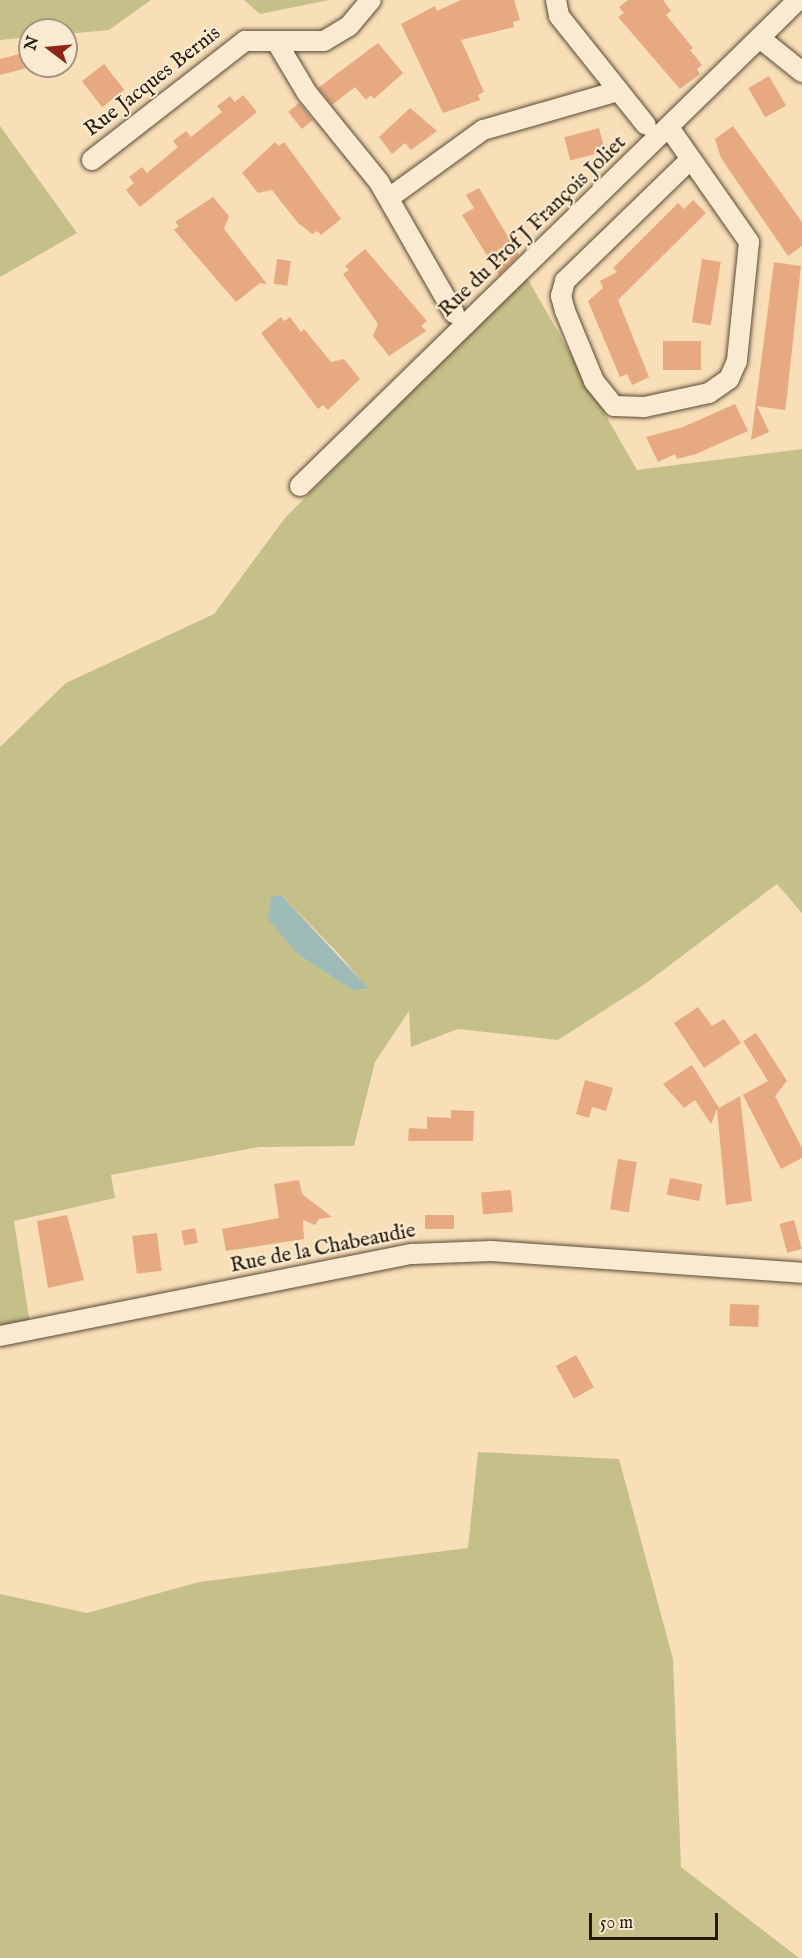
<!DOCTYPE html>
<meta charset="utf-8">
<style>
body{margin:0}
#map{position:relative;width:802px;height:1958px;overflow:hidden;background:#f8dfb8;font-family:"IM FELL English",serif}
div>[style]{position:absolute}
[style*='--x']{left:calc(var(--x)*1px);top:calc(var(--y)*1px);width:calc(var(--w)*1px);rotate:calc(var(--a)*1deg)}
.green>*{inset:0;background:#c5c08a}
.water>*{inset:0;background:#9fbbb7}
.building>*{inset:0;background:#e6a982;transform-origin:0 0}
.roads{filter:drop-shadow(0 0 2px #5a4a36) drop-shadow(0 0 2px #5a4a36)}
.minor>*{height:20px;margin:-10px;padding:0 10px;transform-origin:10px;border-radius:10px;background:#faead1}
span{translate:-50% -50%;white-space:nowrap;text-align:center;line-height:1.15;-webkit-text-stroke:4.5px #faead1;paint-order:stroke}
.street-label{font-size:21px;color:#26190b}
.north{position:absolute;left:18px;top:18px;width:60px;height:60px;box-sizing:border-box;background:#faead1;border:2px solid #a59682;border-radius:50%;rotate:286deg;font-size:16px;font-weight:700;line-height:24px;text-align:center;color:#26190b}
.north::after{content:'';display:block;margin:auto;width:21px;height:27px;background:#8f2418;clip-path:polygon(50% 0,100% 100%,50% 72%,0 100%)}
.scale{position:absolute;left:589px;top:1913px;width:129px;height:27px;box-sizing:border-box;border:3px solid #26190b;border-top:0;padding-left:8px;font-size:18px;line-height:21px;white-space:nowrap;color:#26190b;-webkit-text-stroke:4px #faead1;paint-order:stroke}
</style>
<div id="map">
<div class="green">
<div style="clip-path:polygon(0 0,151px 0,109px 30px,66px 34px,66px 30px,30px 30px,30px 37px,0 40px)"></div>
<div style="clip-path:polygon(244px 0,329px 0,260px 14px)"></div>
<div style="clip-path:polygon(0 126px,77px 233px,0 277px)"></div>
<div style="clip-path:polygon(evenodd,526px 276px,637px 470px,802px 449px,802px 913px,777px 884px,645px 984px,558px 1040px,458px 1029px,411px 1047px,409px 1011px,375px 1062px,354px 1146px,259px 1147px,111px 1175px,115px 1198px,14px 1221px,31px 1330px,0 1336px,0 747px,66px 683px,214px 614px,285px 518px,526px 276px,282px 896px,338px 953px,368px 989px,352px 990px,296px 953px,282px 896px)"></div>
<div style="clip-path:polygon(478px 1452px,619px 1459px,673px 1659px,681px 1867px,799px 1958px,0 1958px,0 1594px,87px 1613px,199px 1582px,468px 1548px)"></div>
</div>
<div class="water">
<div style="clip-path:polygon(271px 896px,282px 896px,369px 989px,352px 990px,296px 953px,268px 919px)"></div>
</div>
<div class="building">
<div style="clip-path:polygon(461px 0,514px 0,520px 20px,513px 22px,514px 27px,461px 40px,484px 92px,478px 95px,480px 100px,443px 113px,401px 24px,435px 6px,437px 11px)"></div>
<div style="clip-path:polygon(628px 0,663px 0,671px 11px,666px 15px,693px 48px,690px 50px,702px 65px,697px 69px,700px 74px,680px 89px,618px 17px,624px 13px,619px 7px)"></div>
<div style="clip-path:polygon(378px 43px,403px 73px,374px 99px,371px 95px,366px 100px,355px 87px,332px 105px,318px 88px)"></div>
<div style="clip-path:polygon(23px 53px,27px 68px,0 75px,0 59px)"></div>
<div style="left:104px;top:64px;width:33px;height:28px;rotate:52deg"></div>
<div style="left:769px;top:76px;width:34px;height:24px;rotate:60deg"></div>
<div style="clip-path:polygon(243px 95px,257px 112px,140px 207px,126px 190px,134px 183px,129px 177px,142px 167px,147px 173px,178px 147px,173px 141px,186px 131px,191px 137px,222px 112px,217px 106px,230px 96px,235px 102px)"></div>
<div style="left:299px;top:103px;width:22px;height:14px;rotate:51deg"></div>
<div style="clip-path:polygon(410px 108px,437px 131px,411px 150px,405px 143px,392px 154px,379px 137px)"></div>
<div style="clip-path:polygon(733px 126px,802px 222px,802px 246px,788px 256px,721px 158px,715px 139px)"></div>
<div style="left:599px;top:128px;width:24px;height:36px;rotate:75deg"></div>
<div style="clip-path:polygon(275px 142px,279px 146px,284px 142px,341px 219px,321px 235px,317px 231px,312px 234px,298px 223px,272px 190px,258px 193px,242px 173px)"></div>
<div style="clip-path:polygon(479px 188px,519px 255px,499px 275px,462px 215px,474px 208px,466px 195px)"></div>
<div style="clip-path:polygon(213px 197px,229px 216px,224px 229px,267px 284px,260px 283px,236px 302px,174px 230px,179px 226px,175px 222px)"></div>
<div style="clip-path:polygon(693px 200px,706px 213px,618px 300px,649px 377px,632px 385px,627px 374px,620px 377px,588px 301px,603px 288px,600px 281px,617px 272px,613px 268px,678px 203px,684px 209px)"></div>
<div style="clip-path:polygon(365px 249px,427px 321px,421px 326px,426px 331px,389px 356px,373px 336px,378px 324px,343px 274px,349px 270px,345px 266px)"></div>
<div style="left:277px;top:259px;width:14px;height:25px;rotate:8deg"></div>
<div style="left:702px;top:259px;width:19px;height:64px;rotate:9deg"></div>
<div style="clip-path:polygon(774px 262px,801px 266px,787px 396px,785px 410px,757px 406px,769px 432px,751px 440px)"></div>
<div style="clip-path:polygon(281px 317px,284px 321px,290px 317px,301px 332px,304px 329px,331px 362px,344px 359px,360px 379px,328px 410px,323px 405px,318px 409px,261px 333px)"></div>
<div style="left:701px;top:341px;width:29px;height:38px;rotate:90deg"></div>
<div style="clip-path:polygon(735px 404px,748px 431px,696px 454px,677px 459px,675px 454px,658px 462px,646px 437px,683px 427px)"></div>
<div style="clip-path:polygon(698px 1007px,712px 1026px,724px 1019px,741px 1043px,704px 1068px,674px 1023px)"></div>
<div style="clip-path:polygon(756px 1033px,787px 1081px,775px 1096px,802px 1148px,802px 1158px,781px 1169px,743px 1095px,768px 1081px,743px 1041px)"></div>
<div style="clip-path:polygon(692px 1065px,719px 1108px,740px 1096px,752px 1201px,726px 1205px,717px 1109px,711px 1124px,695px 1100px,684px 1108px,663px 1084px)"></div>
<div style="clip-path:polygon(585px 1080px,613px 1088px,606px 1111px,592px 1107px,589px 1118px,576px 1114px)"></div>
<div style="clip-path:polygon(451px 1110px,474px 1111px,473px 1141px,408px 1141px,409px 1128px,427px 1129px,427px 1117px,451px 1118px)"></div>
<div style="left:618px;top:1159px;width:19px;height:51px;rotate:9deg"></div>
<div style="left:670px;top:1178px;width:33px;height:17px;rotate:11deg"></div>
<div style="clip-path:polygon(299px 1180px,302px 1194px,332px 1217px,319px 1219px,315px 1225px,303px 1220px,304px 1239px,226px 1251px,222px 1229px,279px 1218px,274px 1184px)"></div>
<div style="left:511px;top:1190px;width:22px;height:30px;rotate:85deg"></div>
<div style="clip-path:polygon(67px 1215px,84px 1280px,48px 1288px,37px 1221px)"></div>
<div style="left:454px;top:1215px;width:14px;height:29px;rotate:90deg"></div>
<div style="left:794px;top:1220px;width:30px;height:15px;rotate:75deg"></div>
<div style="left:195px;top:1228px;width:15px;height:14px;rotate:79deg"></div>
<div style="left:157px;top:1233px;width:38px;height:25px;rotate:83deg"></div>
<div style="left:730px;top:1304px;width:29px;height:22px;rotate:2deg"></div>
<div style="left:576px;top:1355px;width:37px;height:23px;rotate:61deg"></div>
</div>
<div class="roads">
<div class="minor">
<div style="--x:556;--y:0;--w:16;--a:79"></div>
<div style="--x:559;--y:16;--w:139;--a:51.4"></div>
<div style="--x:761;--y:39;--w:53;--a:38.8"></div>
<div style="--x:276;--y:41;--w:61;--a:59.2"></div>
<div style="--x:307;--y:93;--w:114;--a:51"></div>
<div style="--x:379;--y:182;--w:151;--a:60.2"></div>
<div style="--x:670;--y:129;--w:138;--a:55"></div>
<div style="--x:749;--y:242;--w:120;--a:95.8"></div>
<div style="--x:737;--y:361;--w:20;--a:114"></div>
<div style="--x:729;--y:379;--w:24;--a:145"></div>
<div style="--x:709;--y:393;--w:66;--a:167.8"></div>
<div style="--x:644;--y:407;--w:30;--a:-178"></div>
<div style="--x:614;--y:406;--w:32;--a:-129"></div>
<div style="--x:594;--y:381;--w:76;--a:-112.5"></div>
<div style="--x:565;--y:311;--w:16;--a:-105"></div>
<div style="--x:561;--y:296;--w:16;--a:-75"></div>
<div style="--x:565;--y:281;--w:174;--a:-44.1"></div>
<div style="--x:92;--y:160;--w:194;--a:-37.9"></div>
<div style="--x:245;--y:41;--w:79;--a:0"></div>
<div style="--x:324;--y:41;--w:29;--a:-31"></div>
<div style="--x:349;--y:26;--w:34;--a:-50"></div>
<div style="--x:389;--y:198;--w:116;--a:-35.9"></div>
<div style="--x:483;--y:130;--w:141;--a:-16.1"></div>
<div style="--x:300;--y:486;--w:696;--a:-44.3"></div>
<div style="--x:0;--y:1336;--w:420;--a:-11.3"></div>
<div style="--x:412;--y:1254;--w:79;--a:-2.2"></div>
<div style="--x:491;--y:1251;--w:312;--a:4"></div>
</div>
</div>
<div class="street-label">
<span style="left:153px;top:82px;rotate:-38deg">Rue Jacques Bernis</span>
<span style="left:533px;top:227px;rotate:-44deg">Rue du Prof J François Joliet</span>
<span style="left:323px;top:1249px;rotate:-11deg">Rue de la Chabeaudie</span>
</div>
<div class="north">N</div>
<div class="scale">50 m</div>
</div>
